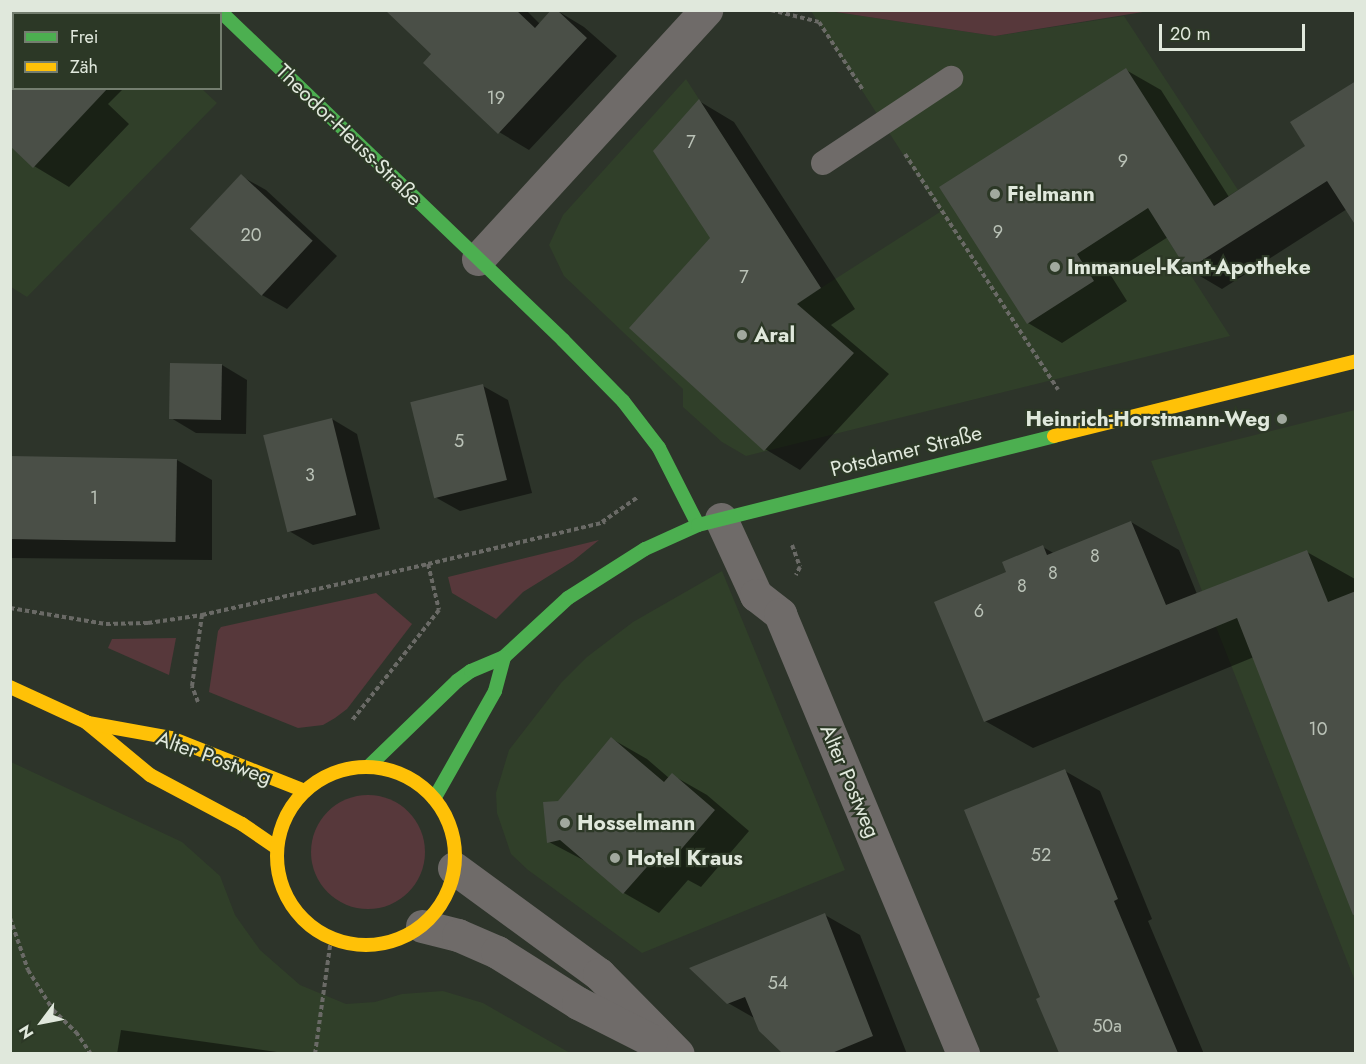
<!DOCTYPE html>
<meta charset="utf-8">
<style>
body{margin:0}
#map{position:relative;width:1366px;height:1064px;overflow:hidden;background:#2d342a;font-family:Jost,sans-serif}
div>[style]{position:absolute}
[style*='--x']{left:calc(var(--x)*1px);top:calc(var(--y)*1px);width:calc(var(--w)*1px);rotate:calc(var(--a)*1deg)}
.built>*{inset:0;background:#303f29}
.green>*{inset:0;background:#57383b}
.round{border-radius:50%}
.shadow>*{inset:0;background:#0007}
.building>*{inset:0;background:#4a4f47;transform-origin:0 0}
.path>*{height:4px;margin-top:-2px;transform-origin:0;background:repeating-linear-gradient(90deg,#6a6a66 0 4.5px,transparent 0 7.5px)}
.lane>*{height:24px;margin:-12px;padding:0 12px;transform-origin:12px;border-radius:12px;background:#6f6b69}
.street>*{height:33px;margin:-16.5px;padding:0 16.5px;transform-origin:16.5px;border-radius:16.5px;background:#6f6b69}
.fast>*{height:14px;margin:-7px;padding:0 7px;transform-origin:7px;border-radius:7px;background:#4caf50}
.slow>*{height:14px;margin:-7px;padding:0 7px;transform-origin:7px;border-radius:7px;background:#ffc107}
.slow>.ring{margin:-7px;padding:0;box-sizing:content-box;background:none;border:14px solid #ffc107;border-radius:50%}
.dots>*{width:16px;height:16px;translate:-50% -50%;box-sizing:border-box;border:3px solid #2c3826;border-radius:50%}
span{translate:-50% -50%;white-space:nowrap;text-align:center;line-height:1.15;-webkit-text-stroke:4.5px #2c3826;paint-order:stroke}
.number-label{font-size:18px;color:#bac2b7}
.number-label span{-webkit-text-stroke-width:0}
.street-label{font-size:21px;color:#e0e8dc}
.poi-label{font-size:21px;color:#e0e8dc;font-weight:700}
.left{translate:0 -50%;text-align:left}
.right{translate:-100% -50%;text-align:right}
.frame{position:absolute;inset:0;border:12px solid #e0e8dc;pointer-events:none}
.legend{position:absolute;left:12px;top:12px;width:210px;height:78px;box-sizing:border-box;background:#2c3826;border:2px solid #747e6f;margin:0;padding:8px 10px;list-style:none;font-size:18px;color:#e0e8dc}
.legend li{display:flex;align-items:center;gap:12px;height:30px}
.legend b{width:30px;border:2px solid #747e6f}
.north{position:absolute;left:12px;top:992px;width:60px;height:60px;-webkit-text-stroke:4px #2c3826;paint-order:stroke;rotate:238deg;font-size:16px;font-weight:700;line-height:24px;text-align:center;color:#e0e8dc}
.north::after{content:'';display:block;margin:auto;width:21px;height:27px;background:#e0e8dc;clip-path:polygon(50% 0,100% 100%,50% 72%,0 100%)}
.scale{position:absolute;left:1159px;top:24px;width:146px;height:27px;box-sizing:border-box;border:3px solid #e0e8dc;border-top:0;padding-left:8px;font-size:18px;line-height:21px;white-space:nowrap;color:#e0e8dc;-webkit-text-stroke:4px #2c3826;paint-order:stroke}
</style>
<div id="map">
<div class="built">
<div style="clip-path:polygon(11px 11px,122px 11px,125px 13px,14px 14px,14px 88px,202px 89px,217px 103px,27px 297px,11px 287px)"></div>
<div style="clip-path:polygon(811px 11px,829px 11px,995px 36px,1124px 16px,1238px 190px,1165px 235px,1230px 336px,746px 456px,722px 442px,683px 407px,683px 389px,564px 276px,549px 245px,563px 215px,686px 79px,821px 288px,940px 212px)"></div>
<div style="clip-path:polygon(1355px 410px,1355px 981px,1151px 461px)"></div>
<div style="clip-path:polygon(722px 571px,845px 870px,642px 953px,528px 870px,511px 854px,497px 813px,496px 793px,509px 750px,561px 683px,587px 657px,633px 622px)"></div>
<div style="clip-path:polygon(11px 762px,182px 842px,220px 876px,235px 915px,260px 950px,300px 985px,346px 1004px,375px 1002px,402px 994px,443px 991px,483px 1003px,570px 1053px,11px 1053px)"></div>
</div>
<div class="green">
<div style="clip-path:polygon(829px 11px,1149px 10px,1149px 11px,995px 36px)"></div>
<div style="clip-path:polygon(599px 540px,573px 561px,523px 592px,496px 619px,452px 593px,448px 577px)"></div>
<div style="clip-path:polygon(376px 593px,412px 624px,347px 709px,335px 718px,323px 725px,298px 728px,209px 692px,218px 631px,221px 627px)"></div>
<div style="clip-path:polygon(176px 638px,169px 675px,108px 648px,112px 639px)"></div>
<div class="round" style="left:311px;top:795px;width:114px;height:114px"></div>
</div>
<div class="shadow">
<div style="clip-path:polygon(10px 10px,80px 10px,85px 14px,14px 14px,14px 88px,124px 88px,108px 104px,129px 124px,69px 187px,34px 166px,10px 144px)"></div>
<div style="clip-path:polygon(387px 10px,526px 10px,540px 24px,556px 10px,584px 27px,617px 56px,529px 150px,499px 132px,433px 54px)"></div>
<div style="clip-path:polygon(1126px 70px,1161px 90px,1229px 197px,1307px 146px,1347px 209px,1222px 289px,1188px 269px,1168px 237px,1110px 274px,1127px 301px,1062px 343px,1028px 323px)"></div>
<div style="clip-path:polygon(699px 101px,734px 122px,855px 309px,831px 325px,889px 374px,800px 470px,765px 449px)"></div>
<div style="clip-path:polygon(241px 176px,266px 190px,337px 256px,287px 309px,262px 295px,192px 228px)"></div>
<div style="clip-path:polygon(222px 365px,247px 380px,246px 434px,196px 433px,171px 418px)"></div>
<div style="clip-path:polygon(483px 386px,508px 400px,532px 493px,460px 511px,435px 497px)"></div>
<div style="clip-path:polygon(332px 419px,357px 434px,380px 529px,313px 545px,289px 531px)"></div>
<div style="clip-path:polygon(10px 458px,177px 460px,212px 480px,212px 560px,10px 558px)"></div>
<div style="clip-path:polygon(1131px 522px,1179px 550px,1197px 594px,1307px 552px,1355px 579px,1356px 876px,1254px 657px,1033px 748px,985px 721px,1008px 573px,1043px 547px,1055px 554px)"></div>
<div style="clip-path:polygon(612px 739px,647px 759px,669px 778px,672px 775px,707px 795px,749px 831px,701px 887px,688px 880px,659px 913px,624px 893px,587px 862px,549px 842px,559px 802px)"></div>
<div style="clip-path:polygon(1065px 771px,1100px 791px,1152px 919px,1148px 921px,1204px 1054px,1061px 1054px,1038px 999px,1042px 998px)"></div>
<div style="clip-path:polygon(825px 915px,860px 935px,907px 1054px,784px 1054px,760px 1030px,756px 1019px,728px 1003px)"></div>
<div style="clip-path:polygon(121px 1030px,291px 1054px,117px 1054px)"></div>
</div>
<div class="building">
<div style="clip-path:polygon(385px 10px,516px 10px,535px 28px,551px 10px,557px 10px,587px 38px,498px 134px,423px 63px,431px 54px)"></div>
<div style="clip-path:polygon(1126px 68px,1214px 206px,1305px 146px,1290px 122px,1356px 81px,1356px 226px,1327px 181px,1187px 270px,1148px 208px,1077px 254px,1094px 281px,1027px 324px,939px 187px)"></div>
<div style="clip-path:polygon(10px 88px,108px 88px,33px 168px,10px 146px)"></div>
<div style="clip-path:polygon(699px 99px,821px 288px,797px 304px,854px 353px,764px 451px,629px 328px,710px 238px,653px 151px)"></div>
<div style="left:241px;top:174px;width:98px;height:75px;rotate:43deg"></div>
<div style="left:170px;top:363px;width:52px;height:56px;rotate:1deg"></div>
<div style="left:483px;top:384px;width:99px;height:75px;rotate:76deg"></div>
<div style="left:332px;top:418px;width:100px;height:71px;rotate:76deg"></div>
<div style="left:10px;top:456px;width:167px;height:83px;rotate:1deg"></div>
<div style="clip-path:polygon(1131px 521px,1166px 605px,1307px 550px,1328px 602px,1356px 591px,1356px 914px,1353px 915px,1237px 618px,984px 722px,934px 602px,1006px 572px,1002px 562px,1043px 545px,1047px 555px)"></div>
<div style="clip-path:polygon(611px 737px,664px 782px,672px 773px,715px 810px,665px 868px,654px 859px,623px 894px,560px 840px,547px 843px,543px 802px,558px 801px)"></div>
<div style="clip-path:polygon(1065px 769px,1118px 899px,1114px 901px,1178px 1053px,1059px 1053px,1036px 999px,1040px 997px,964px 810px)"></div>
<div style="clip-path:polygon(825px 913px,873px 1036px,832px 1053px,782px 1053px,759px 1031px,745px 997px,727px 1004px,689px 968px)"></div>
</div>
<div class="path">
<div style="--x:771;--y:10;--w:49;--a:14"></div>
<div style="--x:819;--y:22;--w:81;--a:57.1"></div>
<div style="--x:905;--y:154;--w:281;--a:57"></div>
<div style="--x:602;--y:522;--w:44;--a:-34.8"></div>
<div style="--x:792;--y:545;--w:23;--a:70"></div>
<div style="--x:800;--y:567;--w:9;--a:117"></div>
<div style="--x:428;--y:564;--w:182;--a:-13.3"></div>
<div style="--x:10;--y:608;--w:97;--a:9.5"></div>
<div style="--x:106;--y:624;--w:42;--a:-1.4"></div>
<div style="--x:148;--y:623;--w:55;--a:-8.4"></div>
<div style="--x:202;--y:615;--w:232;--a:-12.7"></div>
<div style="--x:428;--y:564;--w:47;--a:76.6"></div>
<div style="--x:439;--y:610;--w:142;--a:128.2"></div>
<div style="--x:198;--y:702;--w:17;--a:-111"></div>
<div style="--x:192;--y:686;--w:72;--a:-82"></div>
<div style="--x:10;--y:918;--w:55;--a:70.9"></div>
<div style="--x:28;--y:970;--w:47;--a:58"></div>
<div style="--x:53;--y:1010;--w:32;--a:44"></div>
<div style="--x:76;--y:1032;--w:27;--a:56"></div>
<div style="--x:315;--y:1054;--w:117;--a:-82.1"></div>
</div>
<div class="lane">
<div style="--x:823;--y:163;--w:154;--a:-33.6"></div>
</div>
<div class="street">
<div style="--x:478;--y:259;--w:338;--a:-47.5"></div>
<div style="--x:721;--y:519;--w:84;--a:65.3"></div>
<div style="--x:756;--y:595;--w:31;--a:38"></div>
<div style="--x:780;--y:614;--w:477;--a:67.4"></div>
<div style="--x:454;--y:868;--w:180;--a:36.2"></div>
<div style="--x:599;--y:974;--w:112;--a:45.4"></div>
<div style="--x:422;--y:926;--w:37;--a:14"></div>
<div style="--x:458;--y:935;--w:43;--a:23.6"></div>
<div style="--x:497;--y:952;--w:96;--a:32.2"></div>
<div style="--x:578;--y:1003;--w:82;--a:26.9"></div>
</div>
<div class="fast">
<div style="--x:219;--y:10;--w:477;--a:43.8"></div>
<div style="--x:563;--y:340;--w:86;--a:45.5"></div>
<div style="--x:623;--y:401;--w:59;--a:52.5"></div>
<div style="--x:659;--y:448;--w:86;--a:63.1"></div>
<div style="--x:368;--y:767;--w:124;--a:-44"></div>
<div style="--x:457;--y:681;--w:17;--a:-36"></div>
<div style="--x:471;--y:671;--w:36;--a:-23"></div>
<div style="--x:504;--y:657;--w:87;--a:-42.7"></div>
<div style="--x:568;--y:598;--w:91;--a:-32.5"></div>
<div style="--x:645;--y:549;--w:58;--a:-24.4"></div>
<div style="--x:698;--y:525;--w:367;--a:-14"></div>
<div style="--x:434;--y:799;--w:124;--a:-60.5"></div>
<div style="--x:495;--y:691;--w:35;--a:-75"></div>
</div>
<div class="slow">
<div style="--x:1054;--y:436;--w:311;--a:-13.9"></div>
<div style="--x:10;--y:687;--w:84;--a:24.7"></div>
<div style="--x:86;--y:722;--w:83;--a:39.6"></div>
<div style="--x:150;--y:775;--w:104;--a:28"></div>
<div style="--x:242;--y:824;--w:42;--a:34.4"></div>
<div style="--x:88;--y:723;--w:84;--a:10.2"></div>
<div style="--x:171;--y:738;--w:144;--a:21.6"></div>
<div class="ring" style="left:277px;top:767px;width:164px;height:164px"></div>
</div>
<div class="dots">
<div style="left:995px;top:194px;background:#a1a99e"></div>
<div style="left:1055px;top:267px;background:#a1a99e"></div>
<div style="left:742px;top:335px;background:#a1a99e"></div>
<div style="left:1282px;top:419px;background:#a1a99e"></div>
<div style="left:565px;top:823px;background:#a1a99e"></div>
<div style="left:615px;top:858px;background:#a1a99e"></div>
</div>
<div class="number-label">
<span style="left:496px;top:98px">19</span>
<span style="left:691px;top:142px">7</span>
<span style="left:1123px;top:161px">9</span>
<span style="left:998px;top:232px">9</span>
<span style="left:251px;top:235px">20</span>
<span style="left:744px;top:277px">7</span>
<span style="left:459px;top:441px">5</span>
<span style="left:310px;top:475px">3</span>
<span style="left:94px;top:498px">1</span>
<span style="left:1095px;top:556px">8</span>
<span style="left:1053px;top:573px">8</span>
<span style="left:1022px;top:586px">8</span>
<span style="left:979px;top:611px">6</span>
<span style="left:1318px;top:729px">10</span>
<span style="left:1041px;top:855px">52</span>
<span style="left:778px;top:983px">54</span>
<span style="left:1107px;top:1026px">50a</span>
</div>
<div class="street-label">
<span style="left:349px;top:135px;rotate:44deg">Theodor-Heuss-Straße</span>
<span style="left:906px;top:451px;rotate:-14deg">Potsdamer Straße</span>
<span style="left:214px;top:758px;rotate:20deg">Alter Postweg</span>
<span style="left:850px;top:781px;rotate:67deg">Alter Postweg</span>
</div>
<div class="poi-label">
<span class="left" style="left:1007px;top:194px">Fielmann</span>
<span class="left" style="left:1067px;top:267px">Immanuel-Kant-Apotheke</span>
<span class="left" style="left:754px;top:335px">Aral</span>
<span class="right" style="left:1270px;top:419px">Heinrich-Horstmann-Weg</span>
<span class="left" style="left:577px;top:823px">Hosselmann</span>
<span class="left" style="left:627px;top:858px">Hotel Kraus</span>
</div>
<div class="frame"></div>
<ul class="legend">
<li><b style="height:8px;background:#4caf50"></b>Frei</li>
<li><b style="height:8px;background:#ffc107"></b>Zäh</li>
</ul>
<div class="north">N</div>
<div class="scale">20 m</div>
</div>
